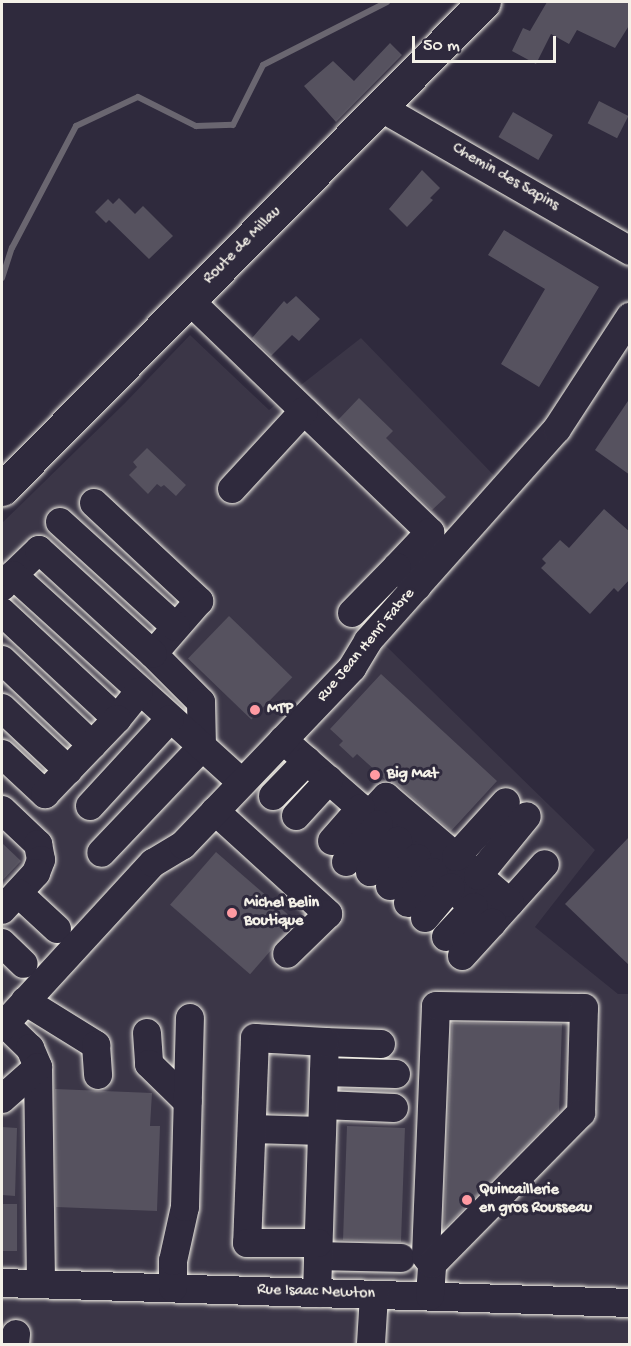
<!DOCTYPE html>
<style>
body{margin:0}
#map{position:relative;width:631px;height:1346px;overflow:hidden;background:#2f2a3d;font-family:"Gochi Hand",sans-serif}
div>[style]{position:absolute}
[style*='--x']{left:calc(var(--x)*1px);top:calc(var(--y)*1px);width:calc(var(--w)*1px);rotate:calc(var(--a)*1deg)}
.built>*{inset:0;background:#3b3647}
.stream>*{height:6px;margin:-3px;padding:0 3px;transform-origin:3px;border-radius:3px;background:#6a6670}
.building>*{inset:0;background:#56525f;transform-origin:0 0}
.roads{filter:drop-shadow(0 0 2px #f4f1e8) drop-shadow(0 0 2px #f4f1e8)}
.minor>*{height:28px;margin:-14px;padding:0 14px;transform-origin:14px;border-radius:14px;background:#2f2a3d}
.major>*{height:33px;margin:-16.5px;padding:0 16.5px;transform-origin:16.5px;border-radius:16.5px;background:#2f2a3d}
.dots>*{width:16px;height:16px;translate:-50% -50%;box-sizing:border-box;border:3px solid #2f2a3d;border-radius:50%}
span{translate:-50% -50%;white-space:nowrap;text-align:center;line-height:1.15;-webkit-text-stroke:6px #2f2a3d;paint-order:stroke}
.street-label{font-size:16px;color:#f4f1e8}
.poi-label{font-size:16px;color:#f4f1e8;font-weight:700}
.left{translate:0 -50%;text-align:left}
.frame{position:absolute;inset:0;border:3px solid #f4f1e8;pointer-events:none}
.scale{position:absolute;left:412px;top:36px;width:144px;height:27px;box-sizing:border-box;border:3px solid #f4f1e8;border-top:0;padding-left:8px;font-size:18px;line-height:21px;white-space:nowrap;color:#f4f1e8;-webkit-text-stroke:4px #2f2a3d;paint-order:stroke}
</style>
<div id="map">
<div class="built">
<div style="clip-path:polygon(190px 335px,269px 410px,361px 338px,513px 495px,384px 644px,595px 850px,535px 927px,618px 994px,629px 994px,629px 1344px,2px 1344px,2px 523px,125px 403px)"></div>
</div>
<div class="stream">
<div style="--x:2;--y:278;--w:32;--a:-72"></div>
<div style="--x:12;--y:248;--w:138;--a:-62.3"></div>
<div style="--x:76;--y:126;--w:68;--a:-25.1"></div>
<div style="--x:138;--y:97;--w:65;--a:26.6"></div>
<div style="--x:196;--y:126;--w:37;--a:-2"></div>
<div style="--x:233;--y:125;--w:67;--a:-63.4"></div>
<div style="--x:263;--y:65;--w:139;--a:-26.9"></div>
</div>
<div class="building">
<div style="clip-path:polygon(547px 2px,630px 2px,630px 24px,615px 48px,577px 30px,569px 44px,551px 34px,536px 64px,512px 51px,523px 28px,530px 31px)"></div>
<div style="clip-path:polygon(390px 43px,402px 55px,336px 122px,304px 86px,333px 61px,354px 81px)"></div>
<div style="left:599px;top:101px;width:33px;height:25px;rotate:27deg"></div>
<div style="left:513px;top:112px;width:46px;height:29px;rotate:30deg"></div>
<div style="clip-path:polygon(422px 170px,440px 188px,430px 198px,433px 200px,407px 227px,389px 209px)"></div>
<div style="clip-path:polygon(119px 198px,135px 214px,143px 206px,173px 236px,149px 259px,109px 220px,106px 223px,95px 212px,108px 199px,113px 204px)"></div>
<div style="clip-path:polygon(504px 230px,599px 287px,539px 387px,501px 364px,545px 289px,488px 255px)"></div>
<div style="clip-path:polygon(296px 296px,320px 319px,299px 341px,292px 335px,271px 356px,252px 338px,284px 301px,287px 304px)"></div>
<div style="clip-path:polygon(359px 398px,393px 431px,386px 438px,446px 497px,432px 510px,338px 420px)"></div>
<div style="clip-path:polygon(630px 398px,630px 475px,595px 450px)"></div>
<div style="clip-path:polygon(147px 448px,186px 485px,176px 496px,164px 485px,161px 487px,157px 484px,148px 494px,129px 475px,137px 467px,133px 462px)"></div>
<div style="clip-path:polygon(604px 509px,630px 532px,630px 579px,618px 592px,614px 588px,590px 614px,541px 568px,546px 563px,542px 559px,560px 540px,569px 548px)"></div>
<div style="left:229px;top:616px;width:88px;height:59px;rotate:44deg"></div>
<div style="clip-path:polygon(381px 674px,497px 781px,451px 831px,397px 784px,387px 781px,357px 754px,353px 758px,339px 745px,343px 741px,330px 729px)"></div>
<div style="clip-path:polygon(630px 836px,630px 966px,565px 904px)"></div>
<div style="clip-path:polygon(2px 843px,21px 861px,2px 881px)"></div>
<div style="left:216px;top:852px;width:106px;height:70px;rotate:41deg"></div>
<div style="clip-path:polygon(452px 1023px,562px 1024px,559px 1112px,444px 1229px)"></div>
<div style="clip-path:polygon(55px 1089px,152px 1093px,150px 1126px,160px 1126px,157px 1211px,56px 1207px)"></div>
<div style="left:347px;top:1126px;width:58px;height:114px;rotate:2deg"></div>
<div style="clip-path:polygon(2px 1127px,17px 1128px,15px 1196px,2px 1195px)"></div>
<div style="left:2px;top:1204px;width:15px;height:47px"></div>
</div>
<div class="roads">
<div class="minor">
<div style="--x:380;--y:107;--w:289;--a:29.9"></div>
<div style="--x:189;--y:300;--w:335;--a:43.9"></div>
<div style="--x:430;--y:532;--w:48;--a:133.3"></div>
<div style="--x:397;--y:567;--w:28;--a:44"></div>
<div style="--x:232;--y:489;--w:106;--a:-47.3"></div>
<div style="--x:94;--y:503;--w:144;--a:43"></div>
<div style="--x:199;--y:601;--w:70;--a:131"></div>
<div style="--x:153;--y:654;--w:68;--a:45"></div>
<div style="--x:201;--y:702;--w:45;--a:88.7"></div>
<div style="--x:202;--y:747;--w:146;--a:133.6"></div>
<div style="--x:60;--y:522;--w:156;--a:42.2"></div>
<div style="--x:13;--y:575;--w:36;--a:-44"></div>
<div style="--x:39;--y:550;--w:154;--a:42.4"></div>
<div style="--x:2;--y:587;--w:16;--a:-47"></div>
<div style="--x:13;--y:575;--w:309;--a:42.2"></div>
<div style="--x:2;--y:612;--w:157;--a:42.9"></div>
<div style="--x:117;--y:719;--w:35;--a:-51"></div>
<div style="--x:352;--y:613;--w:64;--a:-45.6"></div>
<div style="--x:2;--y:660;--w:124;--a:43.4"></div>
<div style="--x:2;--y:708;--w:91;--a:43.2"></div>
<div style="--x:283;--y:740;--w:278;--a:41.2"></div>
<div style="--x:492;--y:923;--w:79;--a:-48.1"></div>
<div style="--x:2;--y:754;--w:59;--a:42.9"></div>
<div style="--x:45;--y:794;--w:104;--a:-46.2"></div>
<div style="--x:273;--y:796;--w:49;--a:-45.8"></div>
<div style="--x:90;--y:806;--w:118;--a:-47.4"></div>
<div style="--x:2;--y:810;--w:50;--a:43.4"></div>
<div style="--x:38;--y:844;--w:16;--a:79"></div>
<div style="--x:41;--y:860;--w:14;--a:111"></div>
<div style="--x:36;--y:873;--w:50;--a:132.6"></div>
<div style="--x:215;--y:811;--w:153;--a:42.3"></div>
<div style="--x:328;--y:914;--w:57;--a:135.7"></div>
<div style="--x:369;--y:815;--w:25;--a:-47"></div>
<div style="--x:386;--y:797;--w:163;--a:40.5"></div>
<div style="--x:296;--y:816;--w:49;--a:-47.5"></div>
<div style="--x:332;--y:841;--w:44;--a:-48.7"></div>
<div style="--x:456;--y:857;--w:74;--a:-47.7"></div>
<div style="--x:346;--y:862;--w:50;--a:-49"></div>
<div style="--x:370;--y:872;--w:42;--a:-47.9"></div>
<div style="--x:478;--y:876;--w:77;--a:-50.8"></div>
<div style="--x:390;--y:886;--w:39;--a:-46"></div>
<div style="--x:18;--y:893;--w:53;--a:42.7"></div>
<div style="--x:408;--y:903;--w:40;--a:-51"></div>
<div style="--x:425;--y:918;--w:40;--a:-50"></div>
<div style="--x:446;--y:937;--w:41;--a:-47"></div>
<div style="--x:2;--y:943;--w:30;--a:44"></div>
<div style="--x:462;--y:956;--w:45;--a:-47.7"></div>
<div style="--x:25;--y:1001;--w:84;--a:31.8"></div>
<div style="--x:96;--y:1045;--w:30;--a:86"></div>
<div style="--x:5;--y:1024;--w:35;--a:44"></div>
<div style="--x:30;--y:1048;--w:21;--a:67"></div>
<div style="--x:38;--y:1067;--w:217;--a:89.2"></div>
<div style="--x:2;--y:1027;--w:223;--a:-47.4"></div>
<div style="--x:153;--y:863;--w:35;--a:-31"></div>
<div style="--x:183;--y:845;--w:245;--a:-46.3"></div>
<div style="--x:352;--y:668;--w:31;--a:-59"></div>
<div style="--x:368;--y:641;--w:284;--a:-48.3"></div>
<div style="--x:557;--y:429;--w:134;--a:-56.9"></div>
<div style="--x:147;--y:1033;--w:31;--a:86"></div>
<div style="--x:149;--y:1064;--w:54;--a:44.3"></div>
<div style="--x:325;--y:1042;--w:56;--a:2"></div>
<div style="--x:324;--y:1072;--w:72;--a:1.6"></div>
<div style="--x:2;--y:1099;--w:48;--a:-41.6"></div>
<div style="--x:323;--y:1105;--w:71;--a:2.4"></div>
<div style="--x:252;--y:1129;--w:70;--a:1.6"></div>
<div style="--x:318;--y:1256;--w:83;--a:1.4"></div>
<div style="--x:2;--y:1283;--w:628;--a:1.82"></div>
<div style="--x:173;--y:1288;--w:27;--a:-90"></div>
<div style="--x:173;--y:1261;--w:55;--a:-77.5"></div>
<div style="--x:185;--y:1207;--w:189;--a:-88.5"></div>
<div style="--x:317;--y:1293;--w:251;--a:-88.2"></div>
<div style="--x:325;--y:1042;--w:70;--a:-176.7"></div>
<div style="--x:255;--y:1038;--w:205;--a:92.2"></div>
<div style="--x:247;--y:1243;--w:71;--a:0"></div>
<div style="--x:430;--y:1296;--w:32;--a:-86"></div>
<div style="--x:432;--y:1264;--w:10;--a:-127"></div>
<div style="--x:426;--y:1256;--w:250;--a:-87.7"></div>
<div style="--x:436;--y:1006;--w:148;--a:0.8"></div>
<div style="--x:584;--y:1008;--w:105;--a:91.6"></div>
<div style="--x:581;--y:1113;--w:212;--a:134.6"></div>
<div style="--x:15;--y:1344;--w:10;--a:-84"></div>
<div style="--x:371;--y:1344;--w:49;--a:-86.5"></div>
</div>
<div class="major">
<div style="--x:2;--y:489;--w:685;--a:-45.3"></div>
</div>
</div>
<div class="dots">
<div style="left:255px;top:710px;background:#ff9aa2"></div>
<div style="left:375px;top:775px;background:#ff9aa2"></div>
<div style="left:232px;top:913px;background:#ff9aa2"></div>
<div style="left:467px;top:1200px;background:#ff9aa2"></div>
</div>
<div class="street-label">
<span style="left:505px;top:178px;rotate:30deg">Chemin des Sapins</span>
<span style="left:243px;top:246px;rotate:-45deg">Route de Millau</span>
<span style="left:367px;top:646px;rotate:-50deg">Rue Jean Henri Fabre</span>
<span style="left:316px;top:1293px;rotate:2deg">Rue Isaac Newton</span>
</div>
<div class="poi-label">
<span class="left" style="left:267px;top:710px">MTP</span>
<span class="left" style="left:387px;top:775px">Big Mat</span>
<span class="left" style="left:244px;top:913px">Michel Belin<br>Boutique</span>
<span class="left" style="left:479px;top:1200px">Quincaillerie<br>en gros Rousseau</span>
</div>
<div class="frame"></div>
<div class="scale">50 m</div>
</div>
